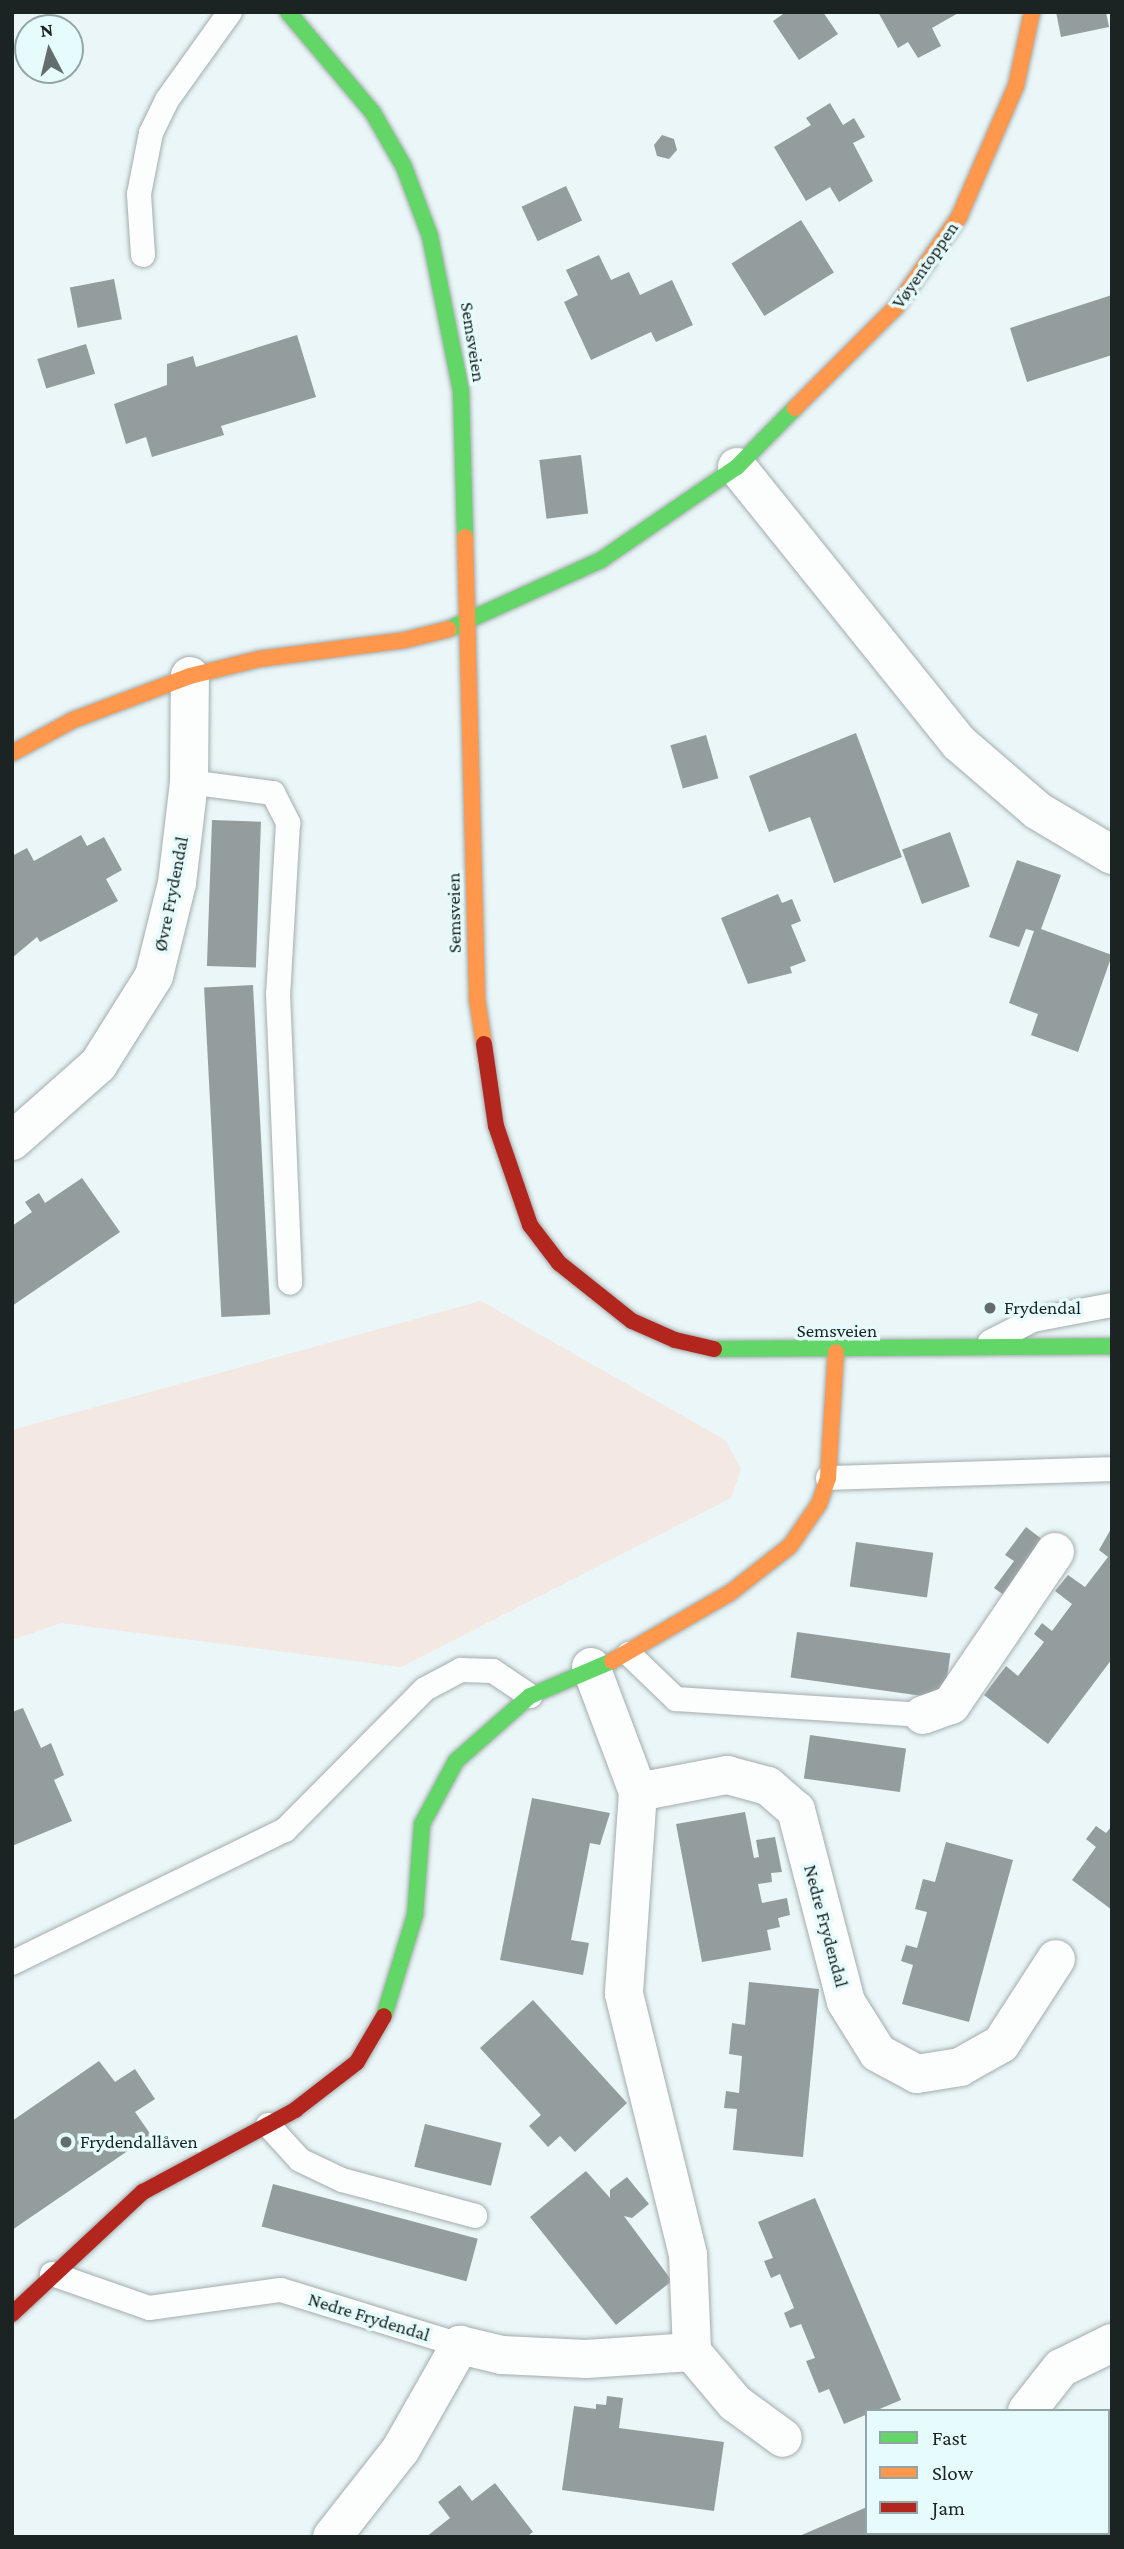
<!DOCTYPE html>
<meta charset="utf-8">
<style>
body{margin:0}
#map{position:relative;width:1124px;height:2549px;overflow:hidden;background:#eaf6f7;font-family:"Crimson Pro",serif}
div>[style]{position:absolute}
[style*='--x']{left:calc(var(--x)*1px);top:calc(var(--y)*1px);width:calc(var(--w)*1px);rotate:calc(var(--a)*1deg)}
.green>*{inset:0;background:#f3e8e2}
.building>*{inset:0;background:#949d9e;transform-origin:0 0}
.roads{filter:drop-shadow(0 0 2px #a4acad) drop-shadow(0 0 2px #a4acad)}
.lane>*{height:24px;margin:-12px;padding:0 12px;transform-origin:12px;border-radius:12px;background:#fcfefe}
.street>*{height:38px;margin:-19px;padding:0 19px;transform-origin:19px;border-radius:19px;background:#fcfefe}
.fast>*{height:16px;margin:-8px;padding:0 8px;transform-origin:8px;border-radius:8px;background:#63d668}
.slow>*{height:16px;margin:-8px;padding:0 8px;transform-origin:8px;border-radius:8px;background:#ff974d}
.jam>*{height:16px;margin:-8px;padding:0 8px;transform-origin:8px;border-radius:8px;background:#b3261e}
.dots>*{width:19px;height:19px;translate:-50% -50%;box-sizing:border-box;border:4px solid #e5fbfc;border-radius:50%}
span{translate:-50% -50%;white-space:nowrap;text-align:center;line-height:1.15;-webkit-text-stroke:7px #e5fbfc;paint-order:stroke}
.street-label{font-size:19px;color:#1b2323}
.poi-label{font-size:19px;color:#1b2323}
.left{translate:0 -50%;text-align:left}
.frame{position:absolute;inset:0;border:14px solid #1b2323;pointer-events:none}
.legend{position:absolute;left:865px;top:2409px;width:245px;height:126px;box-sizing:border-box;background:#e5fbfc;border:2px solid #94a5a5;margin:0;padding:9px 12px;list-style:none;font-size:21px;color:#1b2323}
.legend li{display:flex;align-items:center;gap:14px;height:35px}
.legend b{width:35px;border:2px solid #94a5a5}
.north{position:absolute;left:14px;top:14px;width:70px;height:70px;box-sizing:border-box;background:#e5fbfc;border:2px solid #94a5a5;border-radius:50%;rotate:353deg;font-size:19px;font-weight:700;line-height:28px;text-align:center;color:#1b2323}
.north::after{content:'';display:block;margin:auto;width:24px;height:32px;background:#636d6d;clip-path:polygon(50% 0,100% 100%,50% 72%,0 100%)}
</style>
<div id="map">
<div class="green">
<div style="clip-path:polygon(481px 1301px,725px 1440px,741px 1469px,731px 1498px,401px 1667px,61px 1623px,12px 1640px,12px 1430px)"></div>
</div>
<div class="building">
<div style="clip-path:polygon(786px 12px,823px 12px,838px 34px,799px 60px,773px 21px)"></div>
<div style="clip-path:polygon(878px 12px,960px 12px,932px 28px,941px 46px,918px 58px,908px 42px,898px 48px)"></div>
<div style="clip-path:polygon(1056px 12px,1106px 12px,1109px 27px,1061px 37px)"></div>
<div style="clip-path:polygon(830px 103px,843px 125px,854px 118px,865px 137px,853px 143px,873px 181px,839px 202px,830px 187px,806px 201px,774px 147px,811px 125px,806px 118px)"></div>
<div style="clip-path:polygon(662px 135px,674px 139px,677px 150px,669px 159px,657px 156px,654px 145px)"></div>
<div style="left:566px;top:186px;width:38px;height:49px;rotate:65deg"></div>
<div style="left:801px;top:220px;width:62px;height:82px;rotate:58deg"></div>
<div style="clip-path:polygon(599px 255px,611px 280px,629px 272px,640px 295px,672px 280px,693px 325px,656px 342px,651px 332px,591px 360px,564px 302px,578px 295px,566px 270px)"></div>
<div style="left:114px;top:279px;width:41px;height:45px;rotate:79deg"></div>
<div style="clip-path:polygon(1112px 295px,1112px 355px,1027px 382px,1010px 328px)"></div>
<div style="clip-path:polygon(297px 335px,316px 397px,221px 426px,224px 435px,152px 457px,146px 437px,126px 444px,114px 404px,167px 385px,167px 364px,193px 356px,196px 367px)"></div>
<div style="left:86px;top:344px;width:31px;height:51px;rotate:73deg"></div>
<div style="left:581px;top:455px;width:59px;height:42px;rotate:83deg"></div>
<div style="clip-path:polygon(856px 733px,902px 857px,834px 883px,810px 817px,769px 832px,749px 776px)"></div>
<div style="left:706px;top:735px;width:45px;height:37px;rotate:74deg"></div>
<div style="left:212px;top:820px;width:49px;height:146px;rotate:2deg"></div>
<div style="left:950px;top:832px;width:58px;height:51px;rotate:70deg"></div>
<div style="clip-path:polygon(81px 835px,87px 846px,104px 837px,122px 870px,106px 879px,118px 901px,40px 942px,37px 937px,12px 958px,12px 856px,27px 848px,34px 861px)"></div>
<div style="clip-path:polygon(1017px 860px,1061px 875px,1041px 929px,1112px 955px,1078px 1052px,1031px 1035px,1038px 1014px,1009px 1003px,1034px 931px,1026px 929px,1019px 947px,989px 937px)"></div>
<div style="clip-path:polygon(778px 894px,782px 903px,792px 899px,801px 921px,791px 925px,806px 961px,790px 967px,792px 973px,748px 984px,721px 918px)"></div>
<div style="left:253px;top:985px;width:330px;height:49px;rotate:87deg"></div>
<div style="clip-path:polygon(82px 1178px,120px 1232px,12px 1306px,12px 1226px,32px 1212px,25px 1202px,39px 1193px,45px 1203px)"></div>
<div style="clip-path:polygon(1026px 1527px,1051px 1546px,1011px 1600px,994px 1588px,1014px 1561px,1005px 1555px)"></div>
<div style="clip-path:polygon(1112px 1527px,1112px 1659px,1048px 1744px,984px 1695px,1006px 1666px,1018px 1676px,1044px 1642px,1034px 1634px,1042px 1623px,1052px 1631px,1072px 1604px,1055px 1591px,1068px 1575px,1085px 1587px,1108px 1557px,1099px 1550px)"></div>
<div style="left:856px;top:1542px;width:78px;height:45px;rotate:8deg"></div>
<div style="left:797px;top:1632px;width:155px;height:46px;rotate:8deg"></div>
<div style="clip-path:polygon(23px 1708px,41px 1748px,51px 1743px,64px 1775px,54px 1780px,72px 1821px,12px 1846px,12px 1712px)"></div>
<div style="left:810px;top:1735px;width:97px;height:44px;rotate:8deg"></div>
<div style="clip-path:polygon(532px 1798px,610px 1813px,600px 1845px,590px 1843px,571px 1940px,589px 1943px,583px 1975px,500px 1960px)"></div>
<div style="clip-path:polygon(745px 1812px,754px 1858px,759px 1857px,756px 1840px,775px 1837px,782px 1872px,771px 1873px,772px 1882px,758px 1884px,762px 1903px,787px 1898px,790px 1915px,778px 1918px,780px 1927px,767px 1930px,771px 1950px,702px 1962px,676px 1824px)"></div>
<div style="clip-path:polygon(1096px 1826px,1106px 1833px,1112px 1826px,1112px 1910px,1072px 1880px,1096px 1847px,1086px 1839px)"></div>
<div style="clip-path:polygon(946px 1842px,1013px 1860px,969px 2022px,902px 2004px,913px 1965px,901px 1961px,906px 1945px,917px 1948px,927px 1912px,915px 1909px,923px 1879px,935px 1882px)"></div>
<div style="clip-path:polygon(749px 1982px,819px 1989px,803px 2157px,733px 2150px,737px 2109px,724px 2108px,726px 2091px,739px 2093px,742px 2056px,729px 2054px,732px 2023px,745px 2025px)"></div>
<div style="clip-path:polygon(533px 2000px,627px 2103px,575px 2152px,560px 2136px,548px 2147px,529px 2126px,541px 2115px,480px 2048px)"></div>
<div style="clip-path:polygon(99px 2061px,115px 2082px,135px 2069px,155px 2099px,135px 2112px,151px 2135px,12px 2230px,12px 2121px)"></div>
<div style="left:425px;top:2124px;width:79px;height:44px;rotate:14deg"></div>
<div style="clip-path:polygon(586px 2171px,610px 2198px,610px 2190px,627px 2177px,649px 2204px,632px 2218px,624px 2216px,672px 2281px,616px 2325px,530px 2217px)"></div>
<div style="left:273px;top:2184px;width:212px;height:44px;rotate:15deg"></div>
<div style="clip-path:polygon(815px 2198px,901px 2400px,844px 2424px,829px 2389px,819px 2393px,806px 2361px,815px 2358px,801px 2324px,790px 2328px,784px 2313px,794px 2308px,780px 2274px,771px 2278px,764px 2261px,773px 2258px,758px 2222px)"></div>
<div style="clip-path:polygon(607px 2396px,623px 2398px,619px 2428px,724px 2442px,714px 2511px,562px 2490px,574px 2406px,596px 2409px,596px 2404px,606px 2405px)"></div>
<div style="clip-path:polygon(495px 2483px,533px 2532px,526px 2537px,426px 2537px,450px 2518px,438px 2502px,460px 2485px,472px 2501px)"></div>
<div style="clip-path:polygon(867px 2507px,867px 2533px,883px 2537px,797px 2537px)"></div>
</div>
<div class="roads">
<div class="lane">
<div style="--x:143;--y:255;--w:61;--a:-93.8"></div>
<div style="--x:139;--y:194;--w:62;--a:-78.9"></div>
<div style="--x:151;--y:133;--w:37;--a:-64"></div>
<div style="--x:167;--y:100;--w:108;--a:-54.4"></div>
<div style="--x:189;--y:782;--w:85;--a:7.5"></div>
<div style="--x:273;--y:793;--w:34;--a:63"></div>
<div style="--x:288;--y:823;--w:171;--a:93.3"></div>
<div style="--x:278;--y:994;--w:289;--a:87.6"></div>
<div style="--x:990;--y:1342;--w:48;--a:-27.1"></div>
<div style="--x:1033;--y:1320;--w:80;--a:-10.8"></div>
<div style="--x:828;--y:1478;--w:284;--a:-1.8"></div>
<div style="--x:629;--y:1654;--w:65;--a:43.8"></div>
<div style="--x:676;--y:1699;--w:248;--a:3.7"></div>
<div style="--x:12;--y:1963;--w:304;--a:-26"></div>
<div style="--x:285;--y:1830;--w:199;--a:-45.2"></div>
<div style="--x:425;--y:1689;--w:41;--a:-27.8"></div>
<div style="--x:461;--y:1670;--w:32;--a:2"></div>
<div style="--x:493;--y:1671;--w:45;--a:34"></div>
<div style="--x:268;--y:2125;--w:47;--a:47.6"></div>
<div style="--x:300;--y:2160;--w:47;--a:25.5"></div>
<div style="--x:342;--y:2180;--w:138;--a:15.1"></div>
<div style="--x:52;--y:2274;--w:103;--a:19.3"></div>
<div style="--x:149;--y:2308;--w:133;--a:-7.8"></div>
<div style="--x:281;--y:2290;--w:187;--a:17.1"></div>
</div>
<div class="street">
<div style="--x:737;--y:467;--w:354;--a:51.2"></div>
<div style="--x:959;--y:743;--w:104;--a:40.7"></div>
<div style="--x:1038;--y:811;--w:86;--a:30.7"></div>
<div style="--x:12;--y:1141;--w:115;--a:-41.5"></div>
<div style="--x:98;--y:1065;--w:105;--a:-57.8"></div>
<div style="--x:154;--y:976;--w:96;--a:-76.1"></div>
<div style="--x:177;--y:883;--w:102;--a:-83.2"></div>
<div style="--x:189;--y:782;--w:106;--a:-89.5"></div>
<div style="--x:591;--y:1667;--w:134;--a:69.4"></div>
<div style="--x:638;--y:1792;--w:202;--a:94"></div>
<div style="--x:624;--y:1994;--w:269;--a:76.2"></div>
<div style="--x:688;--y:2255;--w:97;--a:87.6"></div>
<div style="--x:692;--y:2352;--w:67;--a:49.9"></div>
<div style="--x:735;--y:2403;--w:59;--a:36.1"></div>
<div style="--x:923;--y:1715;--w:30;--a:-20"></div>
<div style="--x:951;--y:1705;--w:185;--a:-55.8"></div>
<div style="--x:638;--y:1792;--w:91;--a:-10.8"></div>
<div style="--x:727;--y:1775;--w:42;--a:15"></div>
<div style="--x:768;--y:1786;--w:37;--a:41"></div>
<div style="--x:796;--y:1810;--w:198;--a:75.4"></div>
<div style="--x:846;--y:2002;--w:60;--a:57.9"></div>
<div style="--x:878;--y:2053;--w:44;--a:28.3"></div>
<div style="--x:917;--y:2074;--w:44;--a:-9.2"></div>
<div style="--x:960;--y:2067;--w:47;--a:-29.3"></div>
<div style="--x:1001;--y:2044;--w:101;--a:-57.1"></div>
<div style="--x:1027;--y:2411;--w:55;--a:-51.7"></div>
<div style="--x:1061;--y:2368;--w:57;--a:-26.1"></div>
<div style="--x:1012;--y:2533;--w:4;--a:90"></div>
<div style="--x:332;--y:2537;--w:112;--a:-51.9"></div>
<div style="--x:401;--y:2449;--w:120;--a:-60.4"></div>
<div style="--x:460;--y:2345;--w:43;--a:13.4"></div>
<div style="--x:502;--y:2355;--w:84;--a:2.7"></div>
<div style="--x:586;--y:2359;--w:106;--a:-3.8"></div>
</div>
<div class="fast">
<div style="--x:288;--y:12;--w:132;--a:49.9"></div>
<div style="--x:373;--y:113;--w:62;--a:60.1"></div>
<div style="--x:404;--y:167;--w:74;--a:69.4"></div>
<div style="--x:430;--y:236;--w:158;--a:78.7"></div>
<div style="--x:461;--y:391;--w:146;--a:88.4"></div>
<div style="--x:449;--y:629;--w:167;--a:-24.4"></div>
<div style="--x:601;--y:560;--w:165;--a:-34.4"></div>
<div style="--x:737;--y:467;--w:83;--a:-45.5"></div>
<div style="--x:714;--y:1349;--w:398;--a:-0.4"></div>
<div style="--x:384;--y:2016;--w:106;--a:-72.9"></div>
<div style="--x:415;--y:1915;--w:91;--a:-85.6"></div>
<div style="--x:422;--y:1824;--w:72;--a:-61.6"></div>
<div style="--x:456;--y:1761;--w:98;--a:-41.3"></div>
<div style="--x:530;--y:1696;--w:89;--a:-23.1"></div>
</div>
<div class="slow">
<div style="--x:795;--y:408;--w:143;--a:-45"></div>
<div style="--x:896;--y:307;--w:110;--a:-55"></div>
<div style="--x:959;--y:217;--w:143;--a:-66.5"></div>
<div style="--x:1016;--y:86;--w:76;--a:-77.8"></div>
<div style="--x:465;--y:537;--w:462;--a:88.5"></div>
<div style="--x:477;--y:999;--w:46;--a:81.2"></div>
<div style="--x:12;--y:753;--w:69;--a:-28.4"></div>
<div style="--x:73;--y:720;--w:125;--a:-20.6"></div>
<div style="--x:190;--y:676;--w:71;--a:-13.8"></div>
<div style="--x:259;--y:659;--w:147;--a:-7.4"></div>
<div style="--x:405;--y:640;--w:45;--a:-14"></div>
<div style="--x:612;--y:1661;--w:136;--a:-30"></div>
<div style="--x:730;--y:1593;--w:76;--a:-38.1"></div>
<div style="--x:790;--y:1546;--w:51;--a:-55.4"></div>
<div style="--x:819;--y:1504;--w:28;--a:-71"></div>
<div style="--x:828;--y:1478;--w:126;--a:-86.4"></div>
</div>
<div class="jam">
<div style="--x:484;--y:1044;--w:83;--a:81.7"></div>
<div style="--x:496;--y:1126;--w:105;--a:71"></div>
<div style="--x:530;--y:1225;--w:48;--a:52.7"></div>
<div style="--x:559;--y:1263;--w:93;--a:38.5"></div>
<div style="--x:632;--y:1321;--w:47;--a:23.8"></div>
<div style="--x:675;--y:1340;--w:40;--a:13"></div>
<div style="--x:12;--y:2314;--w:179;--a:-43"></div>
<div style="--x:143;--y:2192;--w:173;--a:-28.3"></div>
<div style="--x:295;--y:2110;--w:78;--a:-37.7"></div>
<div style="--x:357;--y:2062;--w:53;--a:-59.6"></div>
</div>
</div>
<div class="dots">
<div style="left:990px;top:1308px;background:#636d6d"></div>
<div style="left:66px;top:2142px;background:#636d6d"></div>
</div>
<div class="street-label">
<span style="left:925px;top:265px;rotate:-55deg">Vøyentoppen</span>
<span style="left:473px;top:342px;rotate:81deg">Semsveien</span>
<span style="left:171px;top:894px;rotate:-79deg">Øvre Frydendal</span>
<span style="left:454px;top:913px;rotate:-91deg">Semsveien</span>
<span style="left:837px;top:1331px">Semsveien</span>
<span style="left:826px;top:1926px;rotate:75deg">Nedre Frydendal</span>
<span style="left:369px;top:2317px;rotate:17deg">Nedre Frydendal</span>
</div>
<div class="poi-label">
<span class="left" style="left:1004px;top:1308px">Frydendal</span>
<span class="left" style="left:80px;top:2142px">Frydendallåven</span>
</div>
<div class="frame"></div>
<ul class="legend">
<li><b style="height:9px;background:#63d668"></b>Fast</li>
<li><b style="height:9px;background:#ff974d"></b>Slow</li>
<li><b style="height:9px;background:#b3261e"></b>Jam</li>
</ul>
<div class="north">N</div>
</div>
